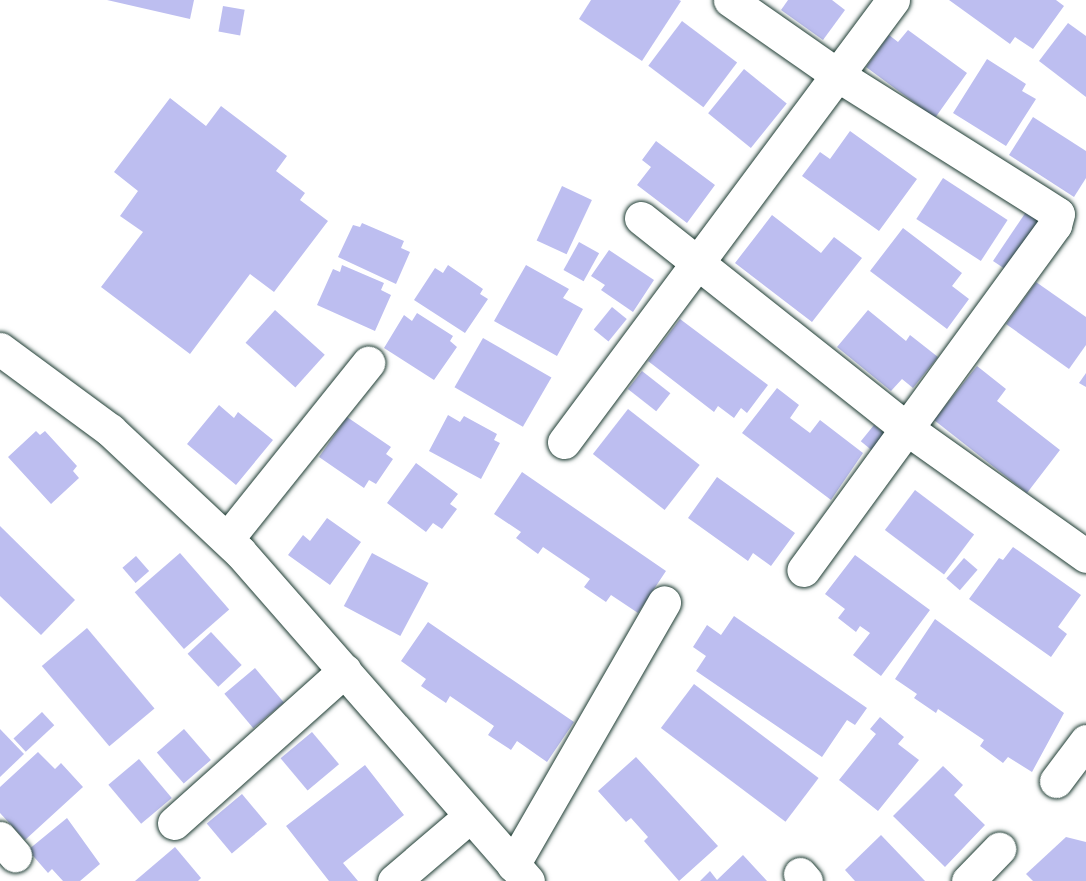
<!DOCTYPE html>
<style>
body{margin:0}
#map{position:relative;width:1086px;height:881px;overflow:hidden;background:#fff;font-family:Sriracha,sans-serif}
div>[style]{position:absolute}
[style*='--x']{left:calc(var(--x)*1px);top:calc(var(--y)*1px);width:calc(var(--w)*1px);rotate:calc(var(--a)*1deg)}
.building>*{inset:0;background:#bdbef0;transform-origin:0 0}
.roads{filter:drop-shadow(0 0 2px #1f3d34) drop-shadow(0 0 2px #1f3d34)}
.minor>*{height:33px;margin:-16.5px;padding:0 16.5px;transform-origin:16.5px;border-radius:16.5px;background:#fff}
span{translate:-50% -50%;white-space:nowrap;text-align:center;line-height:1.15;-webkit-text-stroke:4.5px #fff;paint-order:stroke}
</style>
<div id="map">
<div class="building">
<div style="clip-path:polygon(107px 0,194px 0,190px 19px)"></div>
<div style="clip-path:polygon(591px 0,679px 0,681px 1px,642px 61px,579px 19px)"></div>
<div style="clip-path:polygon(788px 0,832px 0,845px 10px,823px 40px,781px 10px)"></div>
<div style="clip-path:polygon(949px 0,1056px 0,1064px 6px,1033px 49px,1015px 37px,1010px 44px)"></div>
<div style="left:223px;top:6px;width:22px;height:26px;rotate:10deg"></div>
<div style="left:682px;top:21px;width:69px;height:56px;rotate:37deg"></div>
<div style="clip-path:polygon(1068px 23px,1086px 36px,1086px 97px,1039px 61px)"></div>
<div style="clip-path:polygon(908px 30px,967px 73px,935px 118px,866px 67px,889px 35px,898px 42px)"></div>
<div style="clip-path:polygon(987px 59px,1026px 84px,1022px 91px,1036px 99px,1006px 146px,953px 113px)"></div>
<div style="left:744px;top:69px;width:55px;height:57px;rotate:39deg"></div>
<div style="clip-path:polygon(170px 98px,206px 126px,221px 106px,287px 156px,276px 171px,305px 193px,300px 200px,328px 221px,274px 292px,250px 274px,190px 354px,101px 287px,143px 232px,120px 216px,138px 191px,114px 172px)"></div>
<div style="clip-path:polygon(1033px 117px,1086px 151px,1086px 178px,1074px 197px,1009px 155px)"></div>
<div style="clip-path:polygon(850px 131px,917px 179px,879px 231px,802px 176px,820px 152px,830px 159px)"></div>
<div style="clip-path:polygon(656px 141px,715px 185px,687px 223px,637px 185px,651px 167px,642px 160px)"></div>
<div style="left:943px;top:178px;width:77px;height:49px;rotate:33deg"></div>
<div style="left:562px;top:186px;width:33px;height:60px;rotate:25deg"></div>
<div style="left:1026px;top:212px;width:18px;height:59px;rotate:34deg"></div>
<div style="clip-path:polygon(772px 215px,821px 253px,834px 237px,862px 258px,812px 322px,735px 263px)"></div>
<div style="clip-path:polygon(362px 223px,404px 241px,401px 248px,410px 252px,396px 284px,338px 257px,353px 225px,360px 227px)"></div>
<div style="clip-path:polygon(903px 228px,962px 273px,952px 286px,969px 299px,947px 329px,870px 271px)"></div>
<div style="left:579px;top:242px;width:23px;height:32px;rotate:29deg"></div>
<div style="clip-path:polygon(609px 250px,654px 280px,633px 312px,601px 290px,605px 285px,591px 276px)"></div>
<div style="clip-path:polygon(342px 265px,384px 283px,381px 290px,391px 295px,375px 331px,317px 305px,333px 269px,340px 272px)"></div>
<div style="clip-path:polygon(448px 265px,483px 289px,480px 294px,488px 299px,465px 333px,414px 300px,435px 268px,443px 273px)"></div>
<div style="clip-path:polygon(526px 265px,569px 289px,563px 298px,583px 309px,557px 356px,494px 321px)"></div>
<div style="clip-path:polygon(1036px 282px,1086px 317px,1086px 345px,1069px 369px,1006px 324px)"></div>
<div style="left:612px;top:307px;width:19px;height:29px;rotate:39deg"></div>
<div style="left:275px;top:310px;width:67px;height:44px;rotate:42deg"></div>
<div style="clip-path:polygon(868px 310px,906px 341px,910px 335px,938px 357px,913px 388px,902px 379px,891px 391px,837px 347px)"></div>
<div style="clip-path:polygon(417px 313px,453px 336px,450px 341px,457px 347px,434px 380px,384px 348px,404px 315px,412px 321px)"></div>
<div style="clip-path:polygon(680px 319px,768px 385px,747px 413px,741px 408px,734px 418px,718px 406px,714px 412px,648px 361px)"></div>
<div style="left:483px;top:338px;width:79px;height:57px;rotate:30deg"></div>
<div style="clip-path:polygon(977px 366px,1006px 389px,997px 401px,1060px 450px,1027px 493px,934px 420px)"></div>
<div style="left:642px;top:371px;width:36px;height:23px;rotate:38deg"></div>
<div style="clip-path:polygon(1086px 373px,1086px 387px,1079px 383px)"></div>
<div style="clip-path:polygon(777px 388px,799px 405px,790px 418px,810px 433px,820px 420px,863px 453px,831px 500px,742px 433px)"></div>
<div style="clip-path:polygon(219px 405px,234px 418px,238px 412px,273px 440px,236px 485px,187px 444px)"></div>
<div style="left:628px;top:409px;width:91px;height:57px;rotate:38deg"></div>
<div style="clip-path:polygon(448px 415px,460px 422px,464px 416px,497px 434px,494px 440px,500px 443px,481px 479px,429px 451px)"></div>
<div style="clip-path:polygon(347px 417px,391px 447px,386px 454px,393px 459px,376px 484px,369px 480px,364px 488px,319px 457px)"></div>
<div style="left:874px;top:425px;width:14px;height:21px;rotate:39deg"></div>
<div style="clip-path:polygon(36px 431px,40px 435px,45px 431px,77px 466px,73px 471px,79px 478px,51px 504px,8px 457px)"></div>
<div style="clip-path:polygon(416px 463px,458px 494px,450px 504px,457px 509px,442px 529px,433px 523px,426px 532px,387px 503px)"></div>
<div style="clip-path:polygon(522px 472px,666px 571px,638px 613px,611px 595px,606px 602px,584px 587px,590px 579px,543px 547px,538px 554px,516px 538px,521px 532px,494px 514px)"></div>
<div style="clip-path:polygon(717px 477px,795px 533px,771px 566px,753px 553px,748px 561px,688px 518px)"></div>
<div style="left:915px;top:490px;width:74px;height:50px;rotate:37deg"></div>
<div style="clip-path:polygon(327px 518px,361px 542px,330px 585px,288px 555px,303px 535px,310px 541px)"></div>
<div style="clip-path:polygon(0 526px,75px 600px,41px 635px,0 596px)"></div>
<div style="clip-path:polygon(1013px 547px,1081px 595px,1058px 627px,1067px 634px,1051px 657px,969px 599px,999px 558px,1003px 560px)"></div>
<div style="left:180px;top:553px;width:75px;height:60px;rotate:49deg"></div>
<div style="left:372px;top:553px;width:64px;height:60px;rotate:28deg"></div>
<div style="clip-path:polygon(855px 555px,930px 610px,881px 676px,853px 655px,870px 633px,860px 626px,856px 632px,838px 618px,845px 609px,825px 594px)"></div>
<div style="left:136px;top:556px;width:20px;height:18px;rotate:49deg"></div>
<div style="left:964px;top:558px;width:18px;height:27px;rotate:41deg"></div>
<div style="clip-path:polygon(734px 616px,867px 708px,855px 725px,847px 720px,822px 757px,696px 671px,706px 656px,693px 647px,707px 625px,721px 635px)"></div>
<div style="clip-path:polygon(935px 619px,1064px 713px,1032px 772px,1008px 757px,1003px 763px,980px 746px,984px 740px,938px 709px,936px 713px,914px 698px,917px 694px,895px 679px)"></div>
<div style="clip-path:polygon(428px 622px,574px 722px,547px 762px,517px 741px,511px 750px,488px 735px,494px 726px,450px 696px,446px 703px,421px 686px,426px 679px,401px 661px)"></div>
<div style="left:87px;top:628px;width:105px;height:59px;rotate:50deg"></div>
<div style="left:211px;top:632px;width:45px;height:32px;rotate:47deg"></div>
<div style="left:255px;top:668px;width:45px;height:40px;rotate:50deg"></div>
<div style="left:694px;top:684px;width:156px;height:55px;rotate:37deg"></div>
<div style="left:42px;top:712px;width:18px;height:39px;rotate:47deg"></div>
<div style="clip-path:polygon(880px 717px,904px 737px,898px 744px,919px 760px,878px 811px,839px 780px,876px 734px,870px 729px)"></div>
<div style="clip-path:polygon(0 729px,24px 754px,0 777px)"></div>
<div style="left:184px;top:729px;width:41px;height:36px;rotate:49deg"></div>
<div style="left:312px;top:732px;width:42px;height:41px;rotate:50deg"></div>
<div style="clip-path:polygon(38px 752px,55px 769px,61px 763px,83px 787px,25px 840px,0 813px,0 787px)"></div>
<div style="clip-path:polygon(636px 757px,718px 846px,679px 881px,644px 841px,648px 837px,631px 818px,626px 822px,598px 791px)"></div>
<div style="left:139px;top:759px;width:51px;height:40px;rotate:50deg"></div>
<div style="clip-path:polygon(365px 765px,404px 815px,343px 863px,358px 881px,329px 881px,286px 826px)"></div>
<div style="clip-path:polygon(943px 766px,963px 785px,954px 795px,985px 825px,945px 867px,893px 816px)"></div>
<div style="left:242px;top:794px;width:39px;height:46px;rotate:50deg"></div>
<div style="clip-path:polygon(67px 818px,100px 864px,80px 881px,63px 881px,52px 869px,48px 873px,28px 850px)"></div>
<div style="clip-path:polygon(881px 835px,925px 881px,855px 881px,845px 870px)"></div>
<div style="clip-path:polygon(1066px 837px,1086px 842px,1086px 881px,1033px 881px,1026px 874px)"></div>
<div style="clip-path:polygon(175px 847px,201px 878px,198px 881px,135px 881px)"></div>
<div style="clip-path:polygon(743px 855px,767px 881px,700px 881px,710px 871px,717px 880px)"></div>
</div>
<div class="roads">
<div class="minor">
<div style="--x:730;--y:0;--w:129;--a:34.9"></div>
<div style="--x:836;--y:74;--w:262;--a:32.2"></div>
<div style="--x:1058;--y:214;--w:11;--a:105"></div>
<div style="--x:1055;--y:225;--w:427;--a:126.1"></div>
<div style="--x:641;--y:218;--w:338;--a:38.4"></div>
<div style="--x:906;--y:428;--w:221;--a:35.4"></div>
<div style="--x:0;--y:349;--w:137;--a:36.4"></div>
<div style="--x:110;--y:430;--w:178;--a:43.2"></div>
<div style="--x:240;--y:552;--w:437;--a:48.8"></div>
<div style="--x:564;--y:442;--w:551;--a:-53.34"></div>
<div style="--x:227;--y:539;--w:226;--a:-51.3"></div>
<div style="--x:1056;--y:781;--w:50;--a:-53.1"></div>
<div style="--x:174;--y:823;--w:229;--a:-41.8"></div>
<div style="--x:0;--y:838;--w:23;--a:49"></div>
<div style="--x:513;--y:865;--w:303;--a:-60.1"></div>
<div style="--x:800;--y:874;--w:9;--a:49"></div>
<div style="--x:394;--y:881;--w:99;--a:-40.5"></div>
<div style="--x:968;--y:881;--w:45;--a:-45.9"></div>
</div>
</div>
</div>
